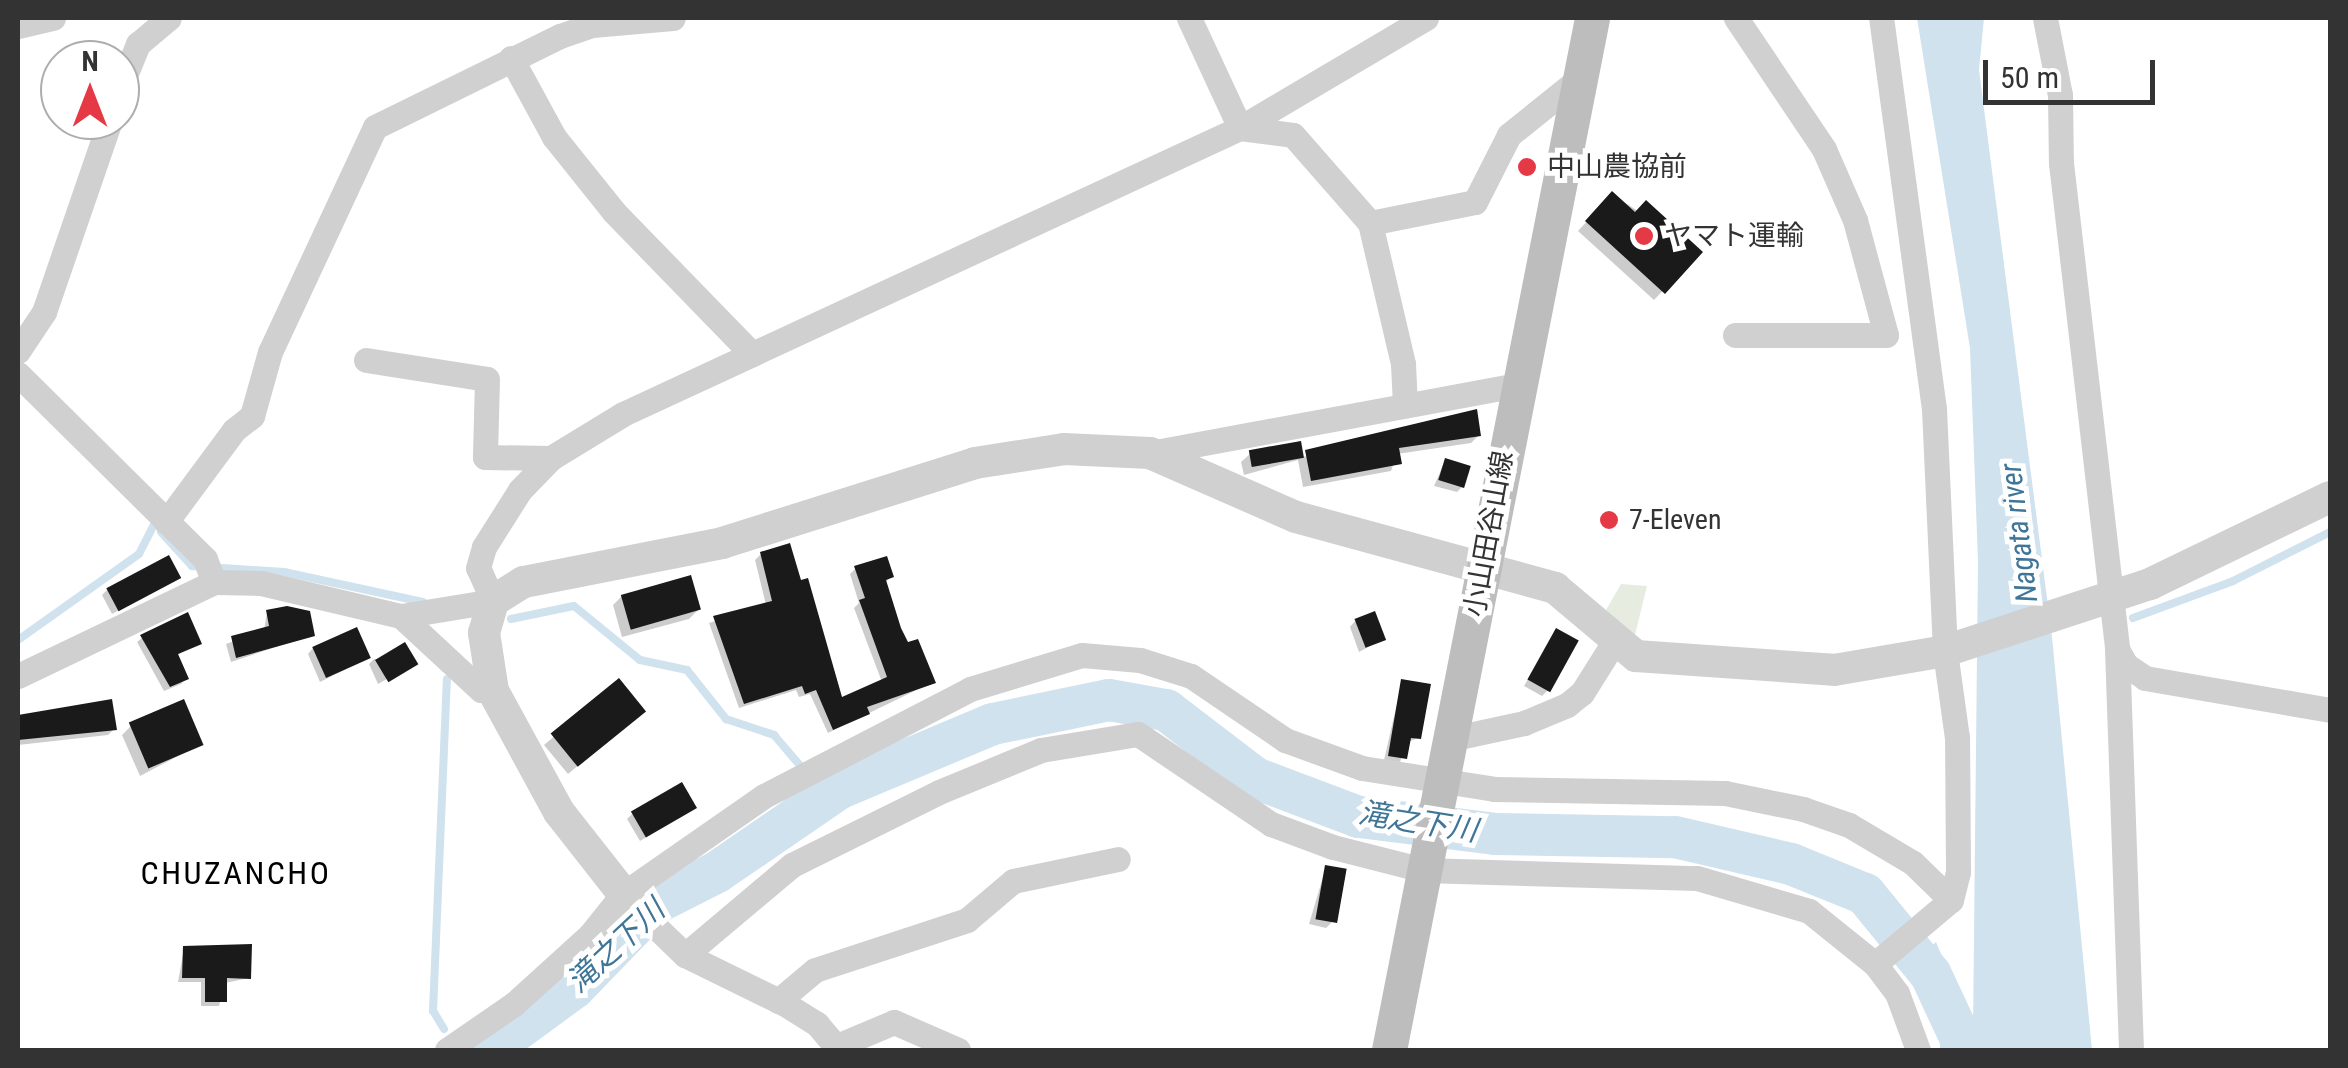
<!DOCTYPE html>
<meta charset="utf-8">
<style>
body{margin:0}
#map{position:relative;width:2348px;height:1068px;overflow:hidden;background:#fff;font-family:"Roboto Condensed","Noto Sans JP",sans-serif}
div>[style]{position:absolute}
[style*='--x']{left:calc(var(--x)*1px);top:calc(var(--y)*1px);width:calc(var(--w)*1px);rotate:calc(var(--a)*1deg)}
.green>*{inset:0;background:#e6ecdf}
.water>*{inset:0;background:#cfe2ee}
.shadow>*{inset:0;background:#0003}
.stream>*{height:8px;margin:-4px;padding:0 4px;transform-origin:4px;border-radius:4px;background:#cfe2ee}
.river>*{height:42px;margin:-21px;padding:0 21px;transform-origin:21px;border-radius:21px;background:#cfe2ee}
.building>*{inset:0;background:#1a1a1a;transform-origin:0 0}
.minor>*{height:25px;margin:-12.5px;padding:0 12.5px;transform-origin:12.5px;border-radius:12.5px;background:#d0d0d0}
.tertiary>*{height:32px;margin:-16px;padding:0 16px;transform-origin:16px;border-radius:16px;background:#d0d0d0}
.secondary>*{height:35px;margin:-17.5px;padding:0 17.5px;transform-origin:17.5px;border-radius:17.5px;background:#bdbdbd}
.dots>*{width:28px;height:28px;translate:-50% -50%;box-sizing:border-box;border:5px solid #fff;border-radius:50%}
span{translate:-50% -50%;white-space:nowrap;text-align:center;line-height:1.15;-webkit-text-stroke:10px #fff;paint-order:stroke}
.poi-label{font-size:28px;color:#333}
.left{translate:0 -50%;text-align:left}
.street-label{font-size:28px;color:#333}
.water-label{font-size:30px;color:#3f7597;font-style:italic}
.quarter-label{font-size:32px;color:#000;letter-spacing:2.5px}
.frame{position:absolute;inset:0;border:20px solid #333;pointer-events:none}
.north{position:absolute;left:40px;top:40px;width:100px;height:100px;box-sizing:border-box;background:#fff;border:2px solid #adadad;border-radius:50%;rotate:0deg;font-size:28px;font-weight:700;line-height:40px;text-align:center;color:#333}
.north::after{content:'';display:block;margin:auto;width:35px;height:45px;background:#e63946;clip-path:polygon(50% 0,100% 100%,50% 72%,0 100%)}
.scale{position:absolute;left:1983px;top:60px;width:172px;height:45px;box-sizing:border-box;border:5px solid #333;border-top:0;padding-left:12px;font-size:30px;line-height:35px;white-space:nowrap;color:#333;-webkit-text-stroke:8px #fff;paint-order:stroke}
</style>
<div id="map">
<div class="green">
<div style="clip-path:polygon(1621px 584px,1647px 586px,1635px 635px,1606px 610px)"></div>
</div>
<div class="water">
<div style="clip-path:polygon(1917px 18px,1984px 18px,1979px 70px,2052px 637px,2092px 1050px,1940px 1050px,1940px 1032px,1910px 965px,1936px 942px,1973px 1030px,1978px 561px,1970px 348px)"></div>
</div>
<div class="shadow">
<div style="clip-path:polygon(1612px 194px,1700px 252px,1654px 300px,1578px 231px)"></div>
<div style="clip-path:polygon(1479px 435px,1471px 443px,1397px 454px,1391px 471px,1303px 487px,1298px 460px,1244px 475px,1241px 462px,1250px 454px,1301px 457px)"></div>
<div style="clip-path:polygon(1445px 461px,1462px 487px,1457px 492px,1434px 486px)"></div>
<div style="clip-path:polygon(761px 554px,840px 700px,882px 682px,854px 608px,859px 603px,850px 574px,856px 568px,891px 576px,886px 582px,899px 629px,933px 682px,828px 733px,810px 694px,799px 697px,796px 690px,739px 708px,709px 623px,766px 605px,755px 560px)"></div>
<div style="clip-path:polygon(178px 577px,112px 614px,102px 595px,107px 590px)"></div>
<div style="clip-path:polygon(622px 596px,698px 610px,689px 619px,622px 637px,613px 605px)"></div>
<div style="clip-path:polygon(267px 613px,312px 635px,231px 662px,226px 644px,264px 630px)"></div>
<div style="clip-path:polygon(1355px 621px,1383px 639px,1359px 652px,1350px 627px)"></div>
<div style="clip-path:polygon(1556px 631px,1548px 690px,1542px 696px,1524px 686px)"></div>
<div style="clip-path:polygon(142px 638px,199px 643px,176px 656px,186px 678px,181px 684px,164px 691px,137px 642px)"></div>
<div style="clip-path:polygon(313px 648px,368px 658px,320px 682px,308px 654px)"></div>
<div style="clip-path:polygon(374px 659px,415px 663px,378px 684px,369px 664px)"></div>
<div style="clip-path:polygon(619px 681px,634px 719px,568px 774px,544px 745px)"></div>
<div style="clip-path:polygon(1402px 682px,1418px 738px,1408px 742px,1400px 762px,1384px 760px)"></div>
<div style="clip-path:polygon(110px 702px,114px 729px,108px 735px,18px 745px,18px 718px)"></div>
<div style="clip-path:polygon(131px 726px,201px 744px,140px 776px,122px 735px)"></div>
<div style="clip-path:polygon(694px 808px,640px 841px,627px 819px,633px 813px)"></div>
<div style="clip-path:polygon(1326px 867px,1332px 922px,1326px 928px,1309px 924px)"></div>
<div style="clip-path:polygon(184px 949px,249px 978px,225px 983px,219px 1006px,201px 1006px,201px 982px,178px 982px)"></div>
</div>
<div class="stream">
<div style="--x:161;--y:532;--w:46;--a:47.6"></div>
<div style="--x:192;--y:566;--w:92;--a:3.7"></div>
<div style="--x:284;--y:572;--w:142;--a:12.2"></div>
<div style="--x:2133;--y:618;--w:107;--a:-20.3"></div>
<div style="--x:2233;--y:581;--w:109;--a:-26.8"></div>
<div style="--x:511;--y:619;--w:64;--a:-11.7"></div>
<div style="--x:574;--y:606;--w:85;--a:39.3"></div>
<div style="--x:640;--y:660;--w:48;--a:12"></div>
<div style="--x:687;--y:670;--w:63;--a:51.5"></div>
<div style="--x:726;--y:719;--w:51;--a:18.4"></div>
<div style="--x:774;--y:735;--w:82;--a:49.5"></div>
<div style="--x:18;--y:640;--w:148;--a:-35.4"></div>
<div style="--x:139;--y:554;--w:33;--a:-63"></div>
<div style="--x:444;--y:1029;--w:21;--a:-121"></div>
<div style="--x:433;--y:1011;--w:332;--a:-87.6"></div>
</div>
<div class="river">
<div style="--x:489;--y:1050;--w:105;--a:-36.1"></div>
<div style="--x:574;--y:988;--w:118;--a:-46"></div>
<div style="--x:656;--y:903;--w:68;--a:-26.9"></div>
<div style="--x:717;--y:872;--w:147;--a:-34.4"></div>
<div style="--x:838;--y:789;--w:168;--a:-22.8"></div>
<div style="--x:993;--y:724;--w:118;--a:-11.7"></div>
<div style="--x:1109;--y:700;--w:58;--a:10"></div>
<div style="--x:1166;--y:710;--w:112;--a:37.4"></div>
<div style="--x:1255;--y:778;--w:111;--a:20.6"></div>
<div style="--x:1359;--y:817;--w:137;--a:7.1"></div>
<div style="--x:1495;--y:834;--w:180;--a:1"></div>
<div style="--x:1675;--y:837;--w:119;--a:13.1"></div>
<div style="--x:1791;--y:864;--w:80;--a:22.1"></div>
<div style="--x:1865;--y:894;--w:104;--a:50.8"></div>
<div style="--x:1931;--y:975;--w:83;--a:65"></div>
</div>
<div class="building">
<div style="clip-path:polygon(1612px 191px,1635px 212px,1646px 200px,1703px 252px,1665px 294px,1585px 221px)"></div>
<div style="clip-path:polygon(1477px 409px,1481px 436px,1399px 448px,1402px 464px,1311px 481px,1305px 450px)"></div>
<div style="left:1301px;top:441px;width:17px;height:53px;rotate:80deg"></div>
<div style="left:1445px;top:458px;width:27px;height:23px;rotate:17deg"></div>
<div style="clip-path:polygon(790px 543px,801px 580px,808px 578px,842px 697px,887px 677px,859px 600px,865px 598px,854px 566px,887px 556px,894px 577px,886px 580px,901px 628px,908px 642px,918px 639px,936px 683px,867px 707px,870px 714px,833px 730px,816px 690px,805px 694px,802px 686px,744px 704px,713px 616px,772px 601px,760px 552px)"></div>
<div style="left:169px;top:555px;width:26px;height:71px;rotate:62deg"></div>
<div style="left:691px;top:575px;width:36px;height:73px;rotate:74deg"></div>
<div style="clip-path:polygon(287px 606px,310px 611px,315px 636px,236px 658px,231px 636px,269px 626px,266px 610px)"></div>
<div style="left:1375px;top:611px;width:31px;height:22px;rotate:69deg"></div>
<div style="clip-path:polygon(188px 612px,202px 644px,178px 654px,189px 679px,170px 687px,140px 635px)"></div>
<div style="left:357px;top:627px;width:34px;height:49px;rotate:66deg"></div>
<div style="left:1556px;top:628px;width:26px;height:59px;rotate:29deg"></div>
<div style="left:405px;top:642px;width:26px;height:35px;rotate:59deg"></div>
<div style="left:619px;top:678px;width:43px;height:88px;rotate:51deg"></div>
<div style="clip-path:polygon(1401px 679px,1431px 684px,1421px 739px,1411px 738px,1407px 759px,1388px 756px)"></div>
<div style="clip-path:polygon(112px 699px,117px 730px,18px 740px,18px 715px)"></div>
<div style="left:184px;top:699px;width:50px;height:60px;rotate:67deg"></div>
<div style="left:682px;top:782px;width:30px;height:59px;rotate:60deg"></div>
<div style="left:1325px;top:865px;width:22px;height:55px;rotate:10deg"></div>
<div style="clip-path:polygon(252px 944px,251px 979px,227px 978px,227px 1002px,205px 1002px,205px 978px,182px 978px,183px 946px)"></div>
</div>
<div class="minor">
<div style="--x:1189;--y:18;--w:121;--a:65.1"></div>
<div style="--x:1240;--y:128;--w:53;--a:7.5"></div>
<div style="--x:1293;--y:135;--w:117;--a:48.8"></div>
<div style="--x:1370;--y:223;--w:145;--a:76.8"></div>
<div style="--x:1403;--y:364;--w:41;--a:87.2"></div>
<div style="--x:2045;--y:18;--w:78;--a:79"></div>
<div style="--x:2060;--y:95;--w:68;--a:89.2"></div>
<div style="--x:2061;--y:163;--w:489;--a:83.4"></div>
<div style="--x:2117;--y:649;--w:18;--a:61"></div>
<div style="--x:2126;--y:665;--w:23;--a:34"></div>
<div style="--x:2145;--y:678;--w:188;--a:9.8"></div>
<div style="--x:18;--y:26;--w:36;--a:-13"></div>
<div style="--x:511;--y:58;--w:90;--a:61.4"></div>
<div style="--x:554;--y:137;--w:96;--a:51.3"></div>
<div style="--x:614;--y:212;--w:198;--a:45.8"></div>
<div style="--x:120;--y:88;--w:48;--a:-67.8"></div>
<div style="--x:138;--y:44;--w:40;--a:-40"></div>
<div style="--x:1370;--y:223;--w:107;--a:-11.3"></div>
<div style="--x:1475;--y:202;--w:75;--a:-63.1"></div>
<div style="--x:1509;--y:135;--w:85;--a:-38.8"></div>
<div style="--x:1735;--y:335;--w:151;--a:0"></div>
<div style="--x:1886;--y:335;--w:119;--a:-105.1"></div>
<div style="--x:1855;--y:220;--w:77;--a:-113.6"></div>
<div style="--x:1824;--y:149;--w:158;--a:-123.9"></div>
<div style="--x:18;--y:351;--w:47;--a:-56.3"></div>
<div style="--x:44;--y:312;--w:203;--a:-71"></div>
<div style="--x:366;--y:360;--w:122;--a:8.9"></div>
<div style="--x:487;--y:379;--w:78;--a:91.5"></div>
<div style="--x:485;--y:457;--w:66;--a:0.9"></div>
<div style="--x:18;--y:374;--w:263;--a:44.7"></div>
<div style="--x:205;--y:559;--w:25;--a:69"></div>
<div style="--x:1150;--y:453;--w:372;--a:-10.5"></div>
<div style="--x:166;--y:522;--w:114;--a:-53.5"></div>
<div style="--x:234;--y:430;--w:23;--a:-38"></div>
<div style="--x:252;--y:416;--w:66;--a:-74.3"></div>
<div style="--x:270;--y:352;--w:248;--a:-65"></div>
<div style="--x:375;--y:127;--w:206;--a:-26.2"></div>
<div style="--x:560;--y:36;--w:34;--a:-19"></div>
<div style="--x:592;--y:25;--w:81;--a:-4.9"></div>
<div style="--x:401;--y:616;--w:109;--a:42.8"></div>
<div style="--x:481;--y:690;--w:12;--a:5"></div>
<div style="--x:2117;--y:649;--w:401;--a:88"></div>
<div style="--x:18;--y:676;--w:217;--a:-25.6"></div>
<div style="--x:214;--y:582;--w:47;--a:1.2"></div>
<div style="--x:261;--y:583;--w:144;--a:13.3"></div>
<div style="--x:401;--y:616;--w:93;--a:-9.3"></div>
<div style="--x:493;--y:601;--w:36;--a:-114"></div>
<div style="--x:478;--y:568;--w:22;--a:-74"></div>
<div style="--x:484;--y:547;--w:67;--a:-57.7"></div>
<div style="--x:520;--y:490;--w:45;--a:-45.9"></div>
<div style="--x:551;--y:458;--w:84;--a:-31.4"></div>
<div style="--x:623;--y:414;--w:680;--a:-24.87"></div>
<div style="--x:1240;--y:128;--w:216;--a:-30.6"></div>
<div style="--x:1450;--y:739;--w:76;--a:-12.2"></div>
<div style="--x:1524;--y:723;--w:47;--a:-22.7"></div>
<div style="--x:1567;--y:705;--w:19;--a:-39"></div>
<div style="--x:1582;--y:693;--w:60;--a:-57.9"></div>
<div style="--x:629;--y:901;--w:78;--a:44"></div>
<div style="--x:685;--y:955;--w:111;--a:26.1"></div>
<div style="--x:785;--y:1004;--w:38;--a:32"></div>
<div style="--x:817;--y:1024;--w:34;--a:50"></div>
<div style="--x:685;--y:955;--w:140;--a:-40.1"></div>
<div style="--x:792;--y:865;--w:164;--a:-26.4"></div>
<div style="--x:939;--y:792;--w:110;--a:-22.4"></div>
<div style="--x:1041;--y:750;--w:98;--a:-9.4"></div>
<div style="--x:1138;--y:734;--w:161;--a:34.1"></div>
<div style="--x:1271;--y:824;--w:66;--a:20.4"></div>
<div style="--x:1333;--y:847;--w:93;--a:14.3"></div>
<div style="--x:1423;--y:870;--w:274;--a:1.7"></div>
<div style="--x:1697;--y:878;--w:117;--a:16.4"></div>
<div style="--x:1809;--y:911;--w:85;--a:38.8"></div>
<div style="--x:1875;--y:964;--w:36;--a:53"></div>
<div style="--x:1897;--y:993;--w:61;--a:69.8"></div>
<div style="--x:1875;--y:964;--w:99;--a:-40.1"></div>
<div style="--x:1951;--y:900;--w:29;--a:-76"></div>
<div style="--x:1958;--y:872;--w:134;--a:-90.4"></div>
<div style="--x:1957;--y:738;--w:88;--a:-97.9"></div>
<div style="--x:1945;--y:651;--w:242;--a:-92.6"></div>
<div style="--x:1934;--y:409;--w:395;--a:-97.7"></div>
<div style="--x:778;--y:1001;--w:48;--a:-40"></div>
<div style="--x:815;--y:970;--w:160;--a:-18.2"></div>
<div style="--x:967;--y:920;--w:60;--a:-40.3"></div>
<div style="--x:1013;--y:881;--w:107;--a:-11.8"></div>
<div style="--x:837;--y:1046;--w:62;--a:-22.8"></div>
<div style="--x:894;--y:1022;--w:70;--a:23.6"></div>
<div style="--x:447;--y:1050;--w:81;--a:-34.5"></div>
<div style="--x:514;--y:1004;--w:103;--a:-42.2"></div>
<div style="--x:590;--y:935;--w:53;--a:-51.2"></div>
<div style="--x:623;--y:894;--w:172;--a:-34.8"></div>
<div style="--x:764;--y:796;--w:232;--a:-27.4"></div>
<div style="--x:970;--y:689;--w:117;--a:-16.9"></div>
<div style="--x:1082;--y:655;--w:58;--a:4.9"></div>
<div style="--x:1140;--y:660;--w:53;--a:17.4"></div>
<div style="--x:1191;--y:676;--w:114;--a:34.2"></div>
<div style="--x:1285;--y:740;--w:82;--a:20"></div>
<div style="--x:1362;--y:768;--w:134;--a:9"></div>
<div style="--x:1494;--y:789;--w:231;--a:1"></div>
<div style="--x:1725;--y:793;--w:80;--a:11.6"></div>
<div style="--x:1803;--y:809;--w:49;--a:19.2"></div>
<div style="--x:1849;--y:825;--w:74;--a:30.7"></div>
<div style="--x:1913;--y:863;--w:53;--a:44.2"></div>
</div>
<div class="tertiary">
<div style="--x:629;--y:901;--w:113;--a:-128.2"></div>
<div style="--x:559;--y:812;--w:138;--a:-118.6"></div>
<div style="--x:493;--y:691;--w:59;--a:-98.8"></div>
<div style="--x:484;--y:633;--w:33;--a:-74"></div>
<div style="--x:493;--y:601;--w:36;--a:-32"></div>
<div style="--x:524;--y:582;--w:202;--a:-11.1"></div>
<div style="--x:722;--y:543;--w:265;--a:-17.5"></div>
<div style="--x:975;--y:463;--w:90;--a:-8.9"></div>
<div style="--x:1064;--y:449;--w:86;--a:2.7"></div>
<div style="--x:1150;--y:453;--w:159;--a:23.7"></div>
<div style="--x:1296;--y:517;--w:269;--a:15.3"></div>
<div style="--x:1555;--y:588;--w:106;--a:40"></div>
<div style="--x:1636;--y:656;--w:198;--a:4"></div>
<div style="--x:1834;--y:670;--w:113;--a:-9.7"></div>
<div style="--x:1945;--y:651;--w:216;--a:-18.1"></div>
<div style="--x:2150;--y:584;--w:200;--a:-25.8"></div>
</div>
<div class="secondary">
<div style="--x:1389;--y:1050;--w:1052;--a:-78.87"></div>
</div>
<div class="dots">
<div style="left:1527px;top:167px;background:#e63946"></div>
<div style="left:1644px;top:236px;background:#e63946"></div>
<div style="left:1609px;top:520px;background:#e63946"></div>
</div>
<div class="poi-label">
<span class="left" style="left:1547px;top:167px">中山農協前</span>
<span class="left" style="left:1664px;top:236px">ヤマト運輸</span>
<span class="left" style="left:1629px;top:520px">7-Eleven</span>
</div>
<div class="street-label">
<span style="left:1489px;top:534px;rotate:-80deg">小山田谷山線</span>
</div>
<div class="water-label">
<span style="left:2019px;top:533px;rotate:-97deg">Nagata river</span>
<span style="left:1418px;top:822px;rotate:9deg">滝之下川</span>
<span style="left:616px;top:946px;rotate:-43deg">滝之下川</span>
</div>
<div class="quarter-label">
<span style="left:236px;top:873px">CHUZANCHO</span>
</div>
<div class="frame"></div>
<div class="north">N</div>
<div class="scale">50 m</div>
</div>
